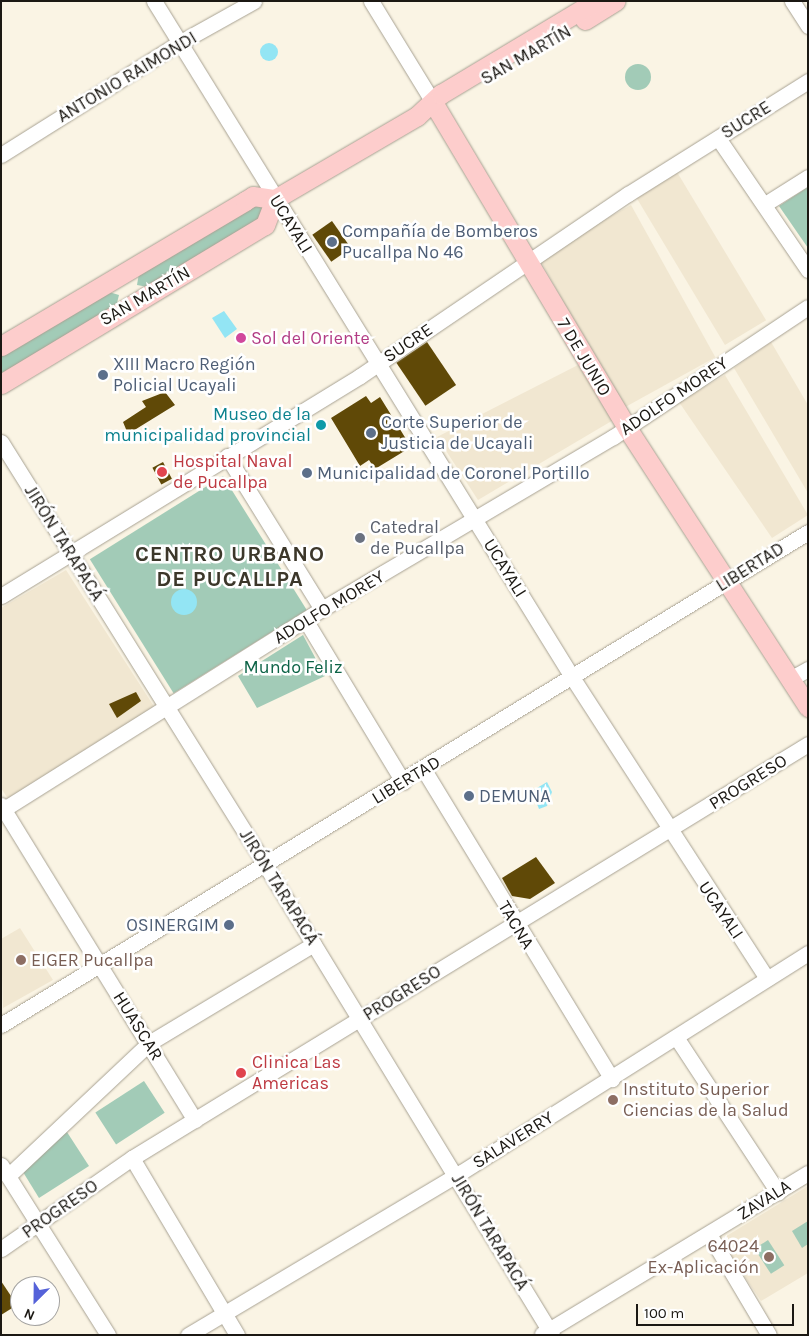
<!DOCTYPE html>
<meta charset="utf-8">
<style>
body{margin:0}
#map{position:relative;width:809px;height:1336px;overflow:hidden;background:#faf4e4;font-family:Karla,sans-serif}
div>[style]{position:absolute}
[style*='--x']{left:calc(var(--x)*1px);top:calc(var(--y)*1px);width:calc(var(--w)*1px);rotate:calc(var(--a)*1deg)}
.built>*{inset:0;background:#f1e7d1;transform-origin:0 0}
.green>*{inset:0;background:#a2cbb7;transform-origin:0 0}
.round{border-radius:50%}
.water>*{inset:0;background:#93e5f4}
.building>*{inset:0;background:#604907;transform-origin:0 0}
.roads{filter:drop-shadow(0 0 1px #a8a293) drop-shadow(0 0 1px #a8a293)}
.minor>*{height:15px;margin:-7.5px;padding:0 7.5px;transform-origin:7.5px;border-radius:7.5px;background:#fff}
.major>*{height:19px;margin:-9.5px;padding:0 9.5px;transform-origin:9.5px;border-radius:9.5px;background:#fdcdcc}
.dots>*{width:14px;height:14px;translate:-50% -50%;box-sizing:border-box;border:2px solid #fff;border-radius:50%}
span{translate:-50% -50%;white-space:nowrap;text-align:center;line-height:1.15;-webkit-text-stroke:5px #fff;paint-order:stroke}
.street-label{font-size:18px;color:#1b1813}
.service-label{font-size:18px;color:#4e5e75}
.left{translate:0 -50%;text-align:left}
.right{translate:-100% -50%;text-align:right}
.hotel-label{font-size:18px;color:#b23c85}
.culture-label{font-size:18px;color:#0d838f}
.health-label{font-size:18px;color:#be3a42}
.worship-label{font-size:18px;color:#5b616d}
.park-label{font-size:18px;color:#0c6346}
.education-label{font-size:18px;color:#785e54}
.district-label{font-size:22px;color:#3c372a;font-weight:700;letter-spacing:1px}
.frame{position:absolute;inset:0;border:2px solid #1b1813;pointer-events:none}
.north{position:absolute;left:10px;top:1276px;width:50px;height:50px;box-sizing:border-box;background:#fff;border:1px solid #a4a3a1;border-radius:50%;rotate:203deg;font-size:14px;font-weight:700;line-height:20px;text-align:center;color:#1b1813}
.north::after{content:'';display:block;margin:auto;width:18px;height:22px;background:#5562d9;clip-path:polygon(50% 0,100% 100%,50% 72%,0 100%)}
.scale{position:absolute;left:636px;top:1304px;width:158px;height:22px;box-sizing:border-box;border:2px solid #1b1813;border-top:0;padding-left:6px;font-size:15px;line-height:18px;white-space:nowrap;color:#1b1813;-webkit-text-stroke:4px #fff;paint-order:stroke}
</style>
<div id="map">
<div class="built">
<div style="left:677px;top:172px;width:173px;height:48px;rotate:59deg"></div>
<div style="left:631px;top:205px;width:174px;height:106px;rotate:61deg"></div>
<div style="clip-path:polygon(771px 342px,808px 405px,808px 493px,734px 368px)"></div>
<div style="clip-path:polygon(578px 365px,615px 419px,478px 500px,437px 437px)"></div>
<div style="clip-path:polygon(725px 375px,808px 515px,772px 538px,679px 402px)"></div>
<div style="clip-path:polygon(66px 570px,155px 708px,8px 799px,1px 788px,1px 608px)"></div>
<div style="clip-path:polygon(20px 928px,53px 980px,3px 1008px,1px 939px)"></div>
<div style="clip-path:polygon(808px 1186px,808px 1273px,761px 1301px,720px 1240px)"></div>
</div>
<div class="green">
<div class="round" style="left:625px;top:64px;width:26px;height:26px"></div>
<div style="clip-path:polygon(808px 187px,808px 248px,779px 206px)"></div>
<div style="clip-path:polygon(252px 200px,263px 208px,263px 219px,153px 288px,137px 285px,139px 273px)"></div>
<div style="clip-path:polygon(102px 290px,119px 295px,117px 303px,1px 378px,1px 353px)"></div>
<div style="left:223px;top:476px;width:158px;height:157px;rotate:58deg"></div>
<div style="clip-path:polygon(303px 635px,325px 676px,257px 708px,238px 676px)"></div>
<div style="left:144px;top:1081px;width:38px;height:58px;rotate:57deg"></div>
<div style="clip-path:polygon(65px 1129px,89px 1166px,39px 1198px,23px 1172px)"></div>
<div style="clip-path:polygon(808px 1221px,808px 1244px,802px 1248px,792px 1231px)"></div>
<div style="left:768px;top:1240px;width:30px;height:16px;rotate:57deg"></div>
</div>
<div class="water">
<div class="round" style="left:260px;top:43px;width:18px;height:18px"></div>
<div style="clip-path:polygon(224px 311px,237px 329px,225px 338px,212px 318px)"></div>
<div class="round" style="left:171px;top:589px;width:26px;height:26px"></div>
<div style="clip-path:polygon(547px 782px,552px 792px,547px 806px,539px 809px,532px 791px)"></div>
</div>
<div class="building">
<div style="left:332px;top:221px;width:33px;height:24px;rotate:55deg"></div>
<div style="left:427px;top:342px;width:52px;height:37px;rotate:56deg"></div>
<div style="clip-path:polygon(165px 392px,175px 405px,128px 434px,123px 422px,146px 407px,142px 401px)"></div>
<div style="clip-path:polygon(366px 396px,371px 403px,380px 397px,411px 447px,375px 469px,369px 460px,360px 466px,331px 418px)"></div>
<div style="left:163px;top:462px;width:19px;height:12px;rotate:62deg"></div>
<div style="clip-path:polygon(136px 692px,141px 701px,117px 718px,109px 704px)"></div>
<div style="clip-path:polygon(536px 857px,555px 883px,530px 899px,512px 896px,502px 878px)"></div>
<div style="clip-path:polygon(1px 1281px,17px 1305px,1px 1315px)"></div>
</div>
<div class="roads">
<div class="minor">
<div style="--x:154;--y:1;--w:795;--a:58.27"></div>
<div style="--x:572;--y:677;--w:359;--a:57.1"></div>
<div style="--x:371;--y:1;--w:121;--a:58.5"></div>
<div style="--x:792;--y:1;--w:30;--a:57"></div>
<div style="--x:718;--y:138;--w:160;--a:55.7"></div>
<div style="--x:1;--y:155;--w:210;--a:-32.2"></div>
<div style="--x:179;--y:43;--w:86;--a:-29.2"></div>
<div style="--x:765;--y:204;--w:51;--a:-32.1"></div>
<div style="--x:1;--y:442;--w:500;--a:57.99"></div>
<div style="--x:266;--y:866;--w:549;--a:58.62"></div>
<div style="--x:227;--y:456;--w:180;--a:58.2"></div>
<div style="--x:1;--y:596;--w:421;--a:-31.5"></div>
<div style="--x:360;--y:376;--w:324;--a:-34.2"></div>
<div style="--x:628;--y:194;--w:213;--a:-32.1"></div>
<div style="--x:306;--y:621;--w:188;--a:58.9"></div>
<div style="--x:790;--y:679;--w:21;--a:-29"></div>
<div style="--x:424;--y:770;--w:362;--a:58.7"></div>
<div style="--x:1;--y:805;--w:370;--a:58.4"></div>
<div style="--x:1;--y:811;--w:379;--a:-32.2"></div>
<div style="--x:322;--y:609;--w:338;--a:-30.6"></div>
<div style="--x:613;--y:437;--w:234;--a:-33.7"></div>
<div style="--x:1;--y:1025;--w:946;--a:-31.42"></div>
<div style="--x:676;--y:1037;--w:186;--a:56.7"></div>
<div style="--x:132;--y:1158;--w:206;--a:59.3"></div>
<div style="--x:1;--y:1165;--w:201;--a:57.8"></div>
<div style="--x:8;--y:1176;--w:194;--a:-43.3"></div>
<div style="--x:149;--y:1043;--w:192;--a:-31"></div>
<div style="--x:709;--y:1234;--w:117;--a:59.3"></div>
<div style="--x:1;--y:1249;--w:160;--a:-34.8"></div>
<div style="--x:132;--y:1158;--w:793;--a:-31.48"></div>
<div style="--x:542;--y:1334;--w:311;--a:-31.2"></div>
<div style="--x:188;--y:1335;--w:317;--a:-30.8"></div>
<div style="--x:460;--y:1173;--w:412;--a:-32.3"></div>
</div>
<div class="major">
<div style="--x:585;--y:20;--w:36;--a:-32"></div>
<div style="--x:434;--y:104;--w:377;--a:59.2"></div>
<div style="--x:627;--y:428;--w:333;--a:57"></div>
<div style="--x:1;--y:346;--w:284;--a:-30.7"></div>
<div style="--x:245;--y:201;--w:9;--a:-32"></div>
<div style="--x:253;--y:196;--w:22;--a:8"></div>
<div style="--x:275;--y:199;--w:164;--a:-30.3"></div>
<div style="--x:417;--y:116;--w:33;--a:-43"></div>
<div style="--x:441;--y:94;--w:181;--a:-31"></div>
<div style="--x:1;--y:384;--w:308;--a:-31.1"></div>
<div style="--x:265;--y:225;--w:28;--a:-69"></div>
</div>
</div>
<div class="dots">
<div style="left:332px;top:242px;background:#5c6f8a"></div>
<div style="left:241px;top:338px;background:#d1479c"></div>
<div style="left:103px;top:375px;background:#5c6f8a"></div>
<div style="left:321px;top:425px;background:#0f9aa8"></div>
<div style="left:371px;top:433px;background:#5c6f8a"></div>
<div style="left:162px;top:472px;background:#e0444e"></div>
<div style="left:307px;top:473px;background:#5c6f8a"></div>
<div style="left:360px;top:538px;background:#6b7280"></div>
<div style="left:469px;top:796px;background:#5c6f8a"></div>
<div style="left:229px;top:925px;background:#5c6f8a"></div>
<div style="left:21px;top:960px;background:#8d6e63"></div>
<div style="left:241px;top:1073px;background:#e0444e"></div>
<div style="left:613px;top:1100px;background:#8d6e63"></div>
<div style="left:769px;top:1257px;background:#8d6e63"></div>
</div>
<div class="street-label">
<span style="left:526px;top:55px;rotate:-30deg">SAN MARTÍN</span>
<span style="left:127px;top:77px;rotate:-31deg">ANTONIO RAIMONDI</span>
<span style="left:746px;top:120px;rotate:-32deg">SUCRE</span>
<span style="left:291px;top:224px;rotate:58deg">UCAYALI</span>
<span style="left:145px;top:296px;rotate:-30deg">SAN MARTÍN</span>
<span style="left:408px;top:343px;rotate:-34deg">SUCRE</span>
<span style="left:584px;top:357px;rotate:59deg">7 DE JUNIO</span>
<span style="left:674px;top:396px;rotate:-34deg">ADOLFO MOREY</span>
<span style="left:64px;top:543px;rotate:58deg">JIRÓN TARAPACÁ</span>
<span style="left:750px;top:567px;rotate:-32deg">LIBERTAD</span>
<span style="left:505px;top:568px;rotate:58deg">UCAYALI</span>
<span style="left:329px;top:607px;rotate:-31deg">ADOLFO MOREY</span>
<span style="left:406px;top:780px;rotate:-31deg">LIBERTAD</span>
<span style="left:748px;top:782px;rotate:-32deg">PROGRESO</span>
<span style="left:279px;top:887px;rotate:58deg">JIRÓN TARAPACÁ</span>
<span style="left:721px;top:910px;rotate:56deg">UCAYALI</span>
<span style="left:516px;top:925px;rotate:59deg">TACNA</span>
<span style="left:402px;top:993px;rotate:-32deg">PROGRESO</span>
<span style="left:138px;top:1026px;rotate:58deg">HUASCAR</span>
<span style="left:513px;top:1140px;rotate:-32deg">SALAVERRY</span>
<span style="left:764px;top:1200px;rotate:-32deg">ZAVALA</span>
<span style="left:60px;top:1209px;rotate:-35deg">PROGRESO</span>
<span style="left:490px;top:1232px;rotate:59deg">JIRÓN TARAPACÁ</span>
</div>
<div class="service-label">
<span class="left" style="left:342px;top:242px">Compañía de Bomberos<br>Pucallpa Nº 46</span>
<span class="left" style="left:113px;top:375px">XIII Macro Región<br>Policial Ucayali</span>
<span class="left" style="left:381px;top:433px">Corte Superior de<br>Justicia de Ucayali</span>
<span class="left" style="left:317px;top:473px">Municipalidad de Coronel Portillo</span>
<span class="left" style="left:479px;top:796px">DEMUNA</span>
<span class="right" style="left:219px;top:925px">OSINERGIM</span>
</div>
<div class="hotel-label">
<span class="left" style="left:251px;top:338px">Sol del Oriente</span>
</div>
<div class="culture-label">
<span class="right" style="left:311px;top:425px">Museo de la<br>municipalidad provincial</span>
</div>
<div class="health-label">
<span class="left" style="left:173px;top:472px">Hospital Naval<br>de Pucallpa</span>
<span class="left" style="left:252px;top:1073px">Clinica Las<br>Americas</span>
</div>
<div class="worship-label">
<span class="left" style="left:370px;top:538px">Catedral<br>de Pucallpa</span>
</div>
<div class="park-label">
<span style="left:293px;top:667px">Mundo Feliz</span>
</div>
<div class="education-label">
<span class="left" style="left:31px;top:960px">EIGER Pucallpa</span>
<span class="left" style="left:623px;top:1100px">Instituto Superior<br>Ciencias de la Salud</span>
<span class="right" style="left:759px;top:1257px">64024<br>Ex-Aplicación</span>
</div>
<div class="district-label">
<span style="left:230px;top:567px">CENTRO URBANO<br>DE PUCALLPA</span>
</div>
<div class="frame"></div>
<div class="north">N</div>
<div class="scale">100 m</div>
</div>
